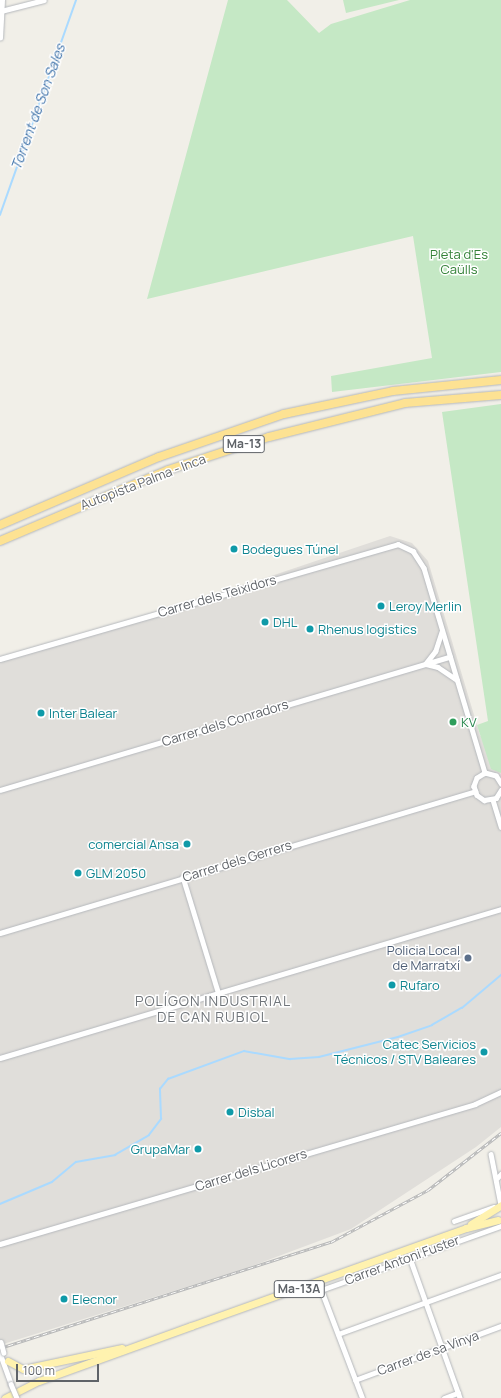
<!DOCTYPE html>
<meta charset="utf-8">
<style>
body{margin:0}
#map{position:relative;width:501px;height:1398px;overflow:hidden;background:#f1efe8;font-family:Manrope,sans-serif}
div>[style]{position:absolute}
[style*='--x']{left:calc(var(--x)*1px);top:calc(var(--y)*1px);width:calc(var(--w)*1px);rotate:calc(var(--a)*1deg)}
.industrial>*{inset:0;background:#e0deda}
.green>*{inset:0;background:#c5e8c5}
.stream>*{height:1.5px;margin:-0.75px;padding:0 0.75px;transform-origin:0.75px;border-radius:0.75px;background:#aadaff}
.roads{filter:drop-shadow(0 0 1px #b5b8bc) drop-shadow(0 0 1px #b5b8bc)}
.street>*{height:4.5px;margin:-2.25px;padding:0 2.25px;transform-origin:2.25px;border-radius:2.25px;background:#fff}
.primary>*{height:7px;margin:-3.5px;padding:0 3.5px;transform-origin:3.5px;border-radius:3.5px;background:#fff2af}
.highway>*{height:8px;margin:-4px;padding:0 4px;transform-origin:4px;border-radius:4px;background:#fde293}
.rail>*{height:3px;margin-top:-1.5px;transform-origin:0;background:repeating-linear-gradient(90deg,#fff 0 4.5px,#b6b7b8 0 9px);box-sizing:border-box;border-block:1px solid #b6b7b8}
.bridges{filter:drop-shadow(0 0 1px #b5b8bc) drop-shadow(0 0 1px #b5b8bc)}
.street-bridge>*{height:4.5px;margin:-2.25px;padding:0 2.25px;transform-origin:2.25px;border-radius:2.25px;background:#fff}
.dots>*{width:11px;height:11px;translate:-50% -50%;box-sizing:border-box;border:2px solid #fff;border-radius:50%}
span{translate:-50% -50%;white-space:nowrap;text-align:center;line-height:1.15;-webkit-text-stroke:3px #fff;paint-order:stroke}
.shield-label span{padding:1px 3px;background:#fff;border:1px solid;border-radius:3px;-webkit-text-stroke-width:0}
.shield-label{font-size:12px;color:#5f6368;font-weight:700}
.park-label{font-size:13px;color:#348238}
.street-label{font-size:13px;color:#5f6368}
.culture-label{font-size:13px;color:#0d838f}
.left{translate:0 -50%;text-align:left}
.right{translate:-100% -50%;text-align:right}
.leisure-label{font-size:13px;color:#27864d}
.service-label{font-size:13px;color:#4e5e75}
.water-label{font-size:14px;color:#4174aa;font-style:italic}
.neighbourhood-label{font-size:14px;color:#70757a;letter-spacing:1px}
.scale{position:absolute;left:16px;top:1364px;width:83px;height:18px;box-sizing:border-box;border:2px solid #5f6368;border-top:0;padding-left:5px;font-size:12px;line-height:14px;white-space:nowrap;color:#5f6368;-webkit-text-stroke:3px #fff;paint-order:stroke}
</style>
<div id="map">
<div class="industrial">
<div style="clip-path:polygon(390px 536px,412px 543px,428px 561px,480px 735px,501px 774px,501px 1127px,476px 1147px,351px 1229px,241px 1270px,0 1345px,0 657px,173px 609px)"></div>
</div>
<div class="green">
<div style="clip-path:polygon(228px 0,287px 0,319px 33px,331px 24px,410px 0,501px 0,501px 372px,332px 392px,331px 376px,432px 358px,413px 236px,147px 299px)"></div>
<div style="clip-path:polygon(343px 0,399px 0,346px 13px)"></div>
<div style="clip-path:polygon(501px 404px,501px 773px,491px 769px,477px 725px,488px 721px,442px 412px)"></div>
</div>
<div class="stream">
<div style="--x:0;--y:215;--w:228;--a:-70.5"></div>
<div style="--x:0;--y:1204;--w:56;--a:-22.9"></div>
<div style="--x:52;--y:1182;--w:31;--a:-40"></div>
<div style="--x:76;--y:1162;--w:40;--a:-10"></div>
<div style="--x:115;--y:1155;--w:39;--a:-30"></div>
<div style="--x:149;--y:1135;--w:20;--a:-53"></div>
<div style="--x:161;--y:1119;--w:30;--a:-92"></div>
<div style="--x:160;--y:1089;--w:13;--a:-51"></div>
<div style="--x:168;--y:1079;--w:81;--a:-20.2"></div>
<div style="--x:244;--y:1051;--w:47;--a:9.9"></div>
<div style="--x:290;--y:1059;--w:29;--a:-4"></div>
<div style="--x:319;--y:1057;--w:81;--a:-14.2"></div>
<div style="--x:398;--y:1037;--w:36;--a:-19"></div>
<div style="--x:432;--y:1025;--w:34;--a:-30"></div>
<div style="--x:462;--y:1008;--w:51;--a:-40.2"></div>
</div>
<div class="roads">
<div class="street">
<div style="--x:1;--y:11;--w:44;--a:-14.3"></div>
<div style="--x:0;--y:38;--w:38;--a:-87"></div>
<div style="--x:442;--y:632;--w:20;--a:108"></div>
<div style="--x:436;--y:651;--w:16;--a:128"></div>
<div style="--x:426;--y:664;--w:12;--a:14"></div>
<div style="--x:438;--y:667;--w:23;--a:34"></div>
<div style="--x:0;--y:659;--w:414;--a:-16.1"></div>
<div style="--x:398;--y:544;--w:17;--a:25"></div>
<div style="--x:413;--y:551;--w:20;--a:57"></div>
<div style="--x:424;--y:568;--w:214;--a:73.4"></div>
<div style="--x:501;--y:784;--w:9;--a:-122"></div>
<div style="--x:496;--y:776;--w:11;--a:-165"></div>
<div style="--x:485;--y:773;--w:9;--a:148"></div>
<div style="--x:477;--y:778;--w:9;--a:111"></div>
<div style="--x:474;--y:786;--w:9;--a:72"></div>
<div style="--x:477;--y:795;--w:9;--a:36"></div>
<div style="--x:484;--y:800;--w:12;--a:-9"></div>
<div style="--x:496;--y:798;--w:9;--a:-58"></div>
<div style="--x:0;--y:790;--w:469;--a:-16.5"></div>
<div style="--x:493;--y:800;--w:28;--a:73"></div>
<div style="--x:183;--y:877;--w:123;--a:73"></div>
<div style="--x:0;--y:933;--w:496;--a:-16.6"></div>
<div style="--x:0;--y:1058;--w:523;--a:-16.56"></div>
<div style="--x:491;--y:1154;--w:52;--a:78.9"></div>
<div style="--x:497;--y:1178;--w:6;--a:-45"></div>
<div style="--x:454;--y:1221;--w:42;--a:-19.3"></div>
<div style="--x:0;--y:1244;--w:495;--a:-16.4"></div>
<div style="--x:475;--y:1104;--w:29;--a:-25"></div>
<div style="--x:410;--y:1258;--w:149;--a:70.3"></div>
<div style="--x:338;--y:1334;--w:173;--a:-19.9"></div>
<div style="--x:0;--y:1353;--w:33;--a:70"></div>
<div style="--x:355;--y:1380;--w:156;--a:-20.3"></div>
<div style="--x:362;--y:1398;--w:116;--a:-110.8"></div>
<div style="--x:321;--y:1290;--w:191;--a:-19.6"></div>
<div style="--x:444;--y:1398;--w:15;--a:-20"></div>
</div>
<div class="primary">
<div style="--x:471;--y:1224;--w:36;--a:-32"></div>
<div style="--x:8;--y:1361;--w:17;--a:28"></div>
<div style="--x:23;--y:1369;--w:101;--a:-12"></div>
<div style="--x:5;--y:1398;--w:38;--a:-27"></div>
<div style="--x:39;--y:1381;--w:162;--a:-19.9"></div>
<div style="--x:191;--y:1326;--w:292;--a:-19.6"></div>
<div style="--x:466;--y:1228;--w:33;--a:-14"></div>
</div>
<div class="highway">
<div style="--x:0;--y:525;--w:173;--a:-23.2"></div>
<div style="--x:159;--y:457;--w:132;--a:-19"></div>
<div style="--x:284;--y:414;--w:111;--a:-11.9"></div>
<div style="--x:393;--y:391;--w:109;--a:-5.8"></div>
<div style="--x:0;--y:541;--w:182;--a:-22.9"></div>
<div style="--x:168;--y:470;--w:106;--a:-18.1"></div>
<div style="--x:269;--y:437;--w:140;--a:-14"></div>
<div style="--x:405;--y:403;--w:96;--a:-4.8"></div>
</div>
</div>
<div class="rail">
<div style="--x:0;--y:1348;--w:348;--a:-17.8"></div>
<div style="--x:331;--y:1242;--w:110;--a:-28.2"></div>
<div style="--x:428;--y:1190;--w:93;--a:-38"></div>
</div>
<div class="bridges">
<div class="street-bridge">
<div style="--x:1;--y:1342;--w:11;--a:75"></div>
<div style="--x:11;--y:1384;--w:15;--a:67"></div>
</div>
</div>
<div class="dots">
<div style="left:234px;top:549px;background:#0f9aa8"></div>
<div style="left:381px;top:606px;background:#0f9aa8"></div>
<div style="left:265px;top:622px;background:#0f9aa8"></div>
<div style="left:310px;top:629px;background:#0f9aa8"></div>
<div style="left:41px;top:713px;background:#0f9aa8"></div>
<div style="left:453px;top:722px;background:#2e9e5b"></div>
<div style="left:187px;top:844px;background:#0f9aa8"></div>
<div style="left:78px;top:873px;background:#0f9aa8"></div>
<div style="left:468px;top:958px;background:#5c6f8a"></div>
<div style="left:392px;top:985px;background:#0f9aa8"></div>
<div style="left:484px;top:1052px;background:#0f9aa8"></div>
<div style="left:230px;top:1112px;background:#0f9aa8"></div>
<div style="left:198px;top:1149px;background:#0f9aa8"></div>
<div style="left:64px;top:1299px;background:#0f9aa8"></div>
</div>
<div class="shield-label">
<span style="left:244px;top:444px">Ma-13</span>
<span style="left:299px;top:1289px">Ma-13A</span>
</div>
<div class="park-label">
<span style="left:459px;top:262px">Pleta d'Es<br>Caülls</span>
</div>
<div class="street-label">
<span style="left:143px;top:482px;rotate:-21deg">Autopista Palma - Inca</span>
<span style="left:217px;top:596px;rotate:-16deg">Carrer dels Teixidors</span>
<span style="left:225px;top:723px;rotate:-17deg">Carrer dels Conradors</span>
<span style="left:237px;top:861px;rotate:-17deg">Carrer dels Gerrers</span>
<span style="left:251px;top:1170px;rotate:-17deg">Carrer dels Licorers</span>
<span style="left:402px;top:1260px;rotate:-20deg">Carrer Antoni Fuster</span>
<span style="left:428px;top:1353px;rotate:-20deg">Carrer de sa Vinya</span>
</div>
<div class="culture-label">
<span class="left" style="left:242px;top:549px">Bodegues Túnel</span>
<span class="left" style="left:389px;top:606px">Leroy Merlin</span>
<span class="left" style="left:273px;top:622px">DHL</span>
<span class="left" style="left:318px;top:629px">Rhenus logistics</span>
<span class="left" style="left:49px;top:713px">Inter Balear</span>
<span class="right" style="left:179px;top:844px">comercial Ansa</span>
<span class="left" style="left:86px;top:873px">GLM 2050</span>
<span class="left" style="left:400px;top:985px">Rufaro</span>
<span class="right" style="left:476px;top:1052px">Catec Servicios<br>Técnicos / STV Baleares</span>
<span class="left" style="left:238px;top:1112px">Disbal</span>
<span class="right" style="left:190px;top:1149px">GrupaMar</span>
<span class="left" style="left:72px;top:1299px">Elecnor</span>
</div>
<div class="leisure-label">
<span class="left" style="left:461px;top:722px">KV</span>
</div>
<div class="service-label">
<span class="right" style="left:460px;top:958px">Policia Local<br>de Marratxí</span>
</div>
<div class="water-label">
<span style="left:38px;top:107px;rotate:-70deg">Torrent de Son Sales</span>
</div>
<div class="neighbourhood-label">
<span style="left:213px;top:1009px">POLÍGON INDUSTRIAL<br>DE CAN RUBIOL</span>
</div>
<div class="scale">100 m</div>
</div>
